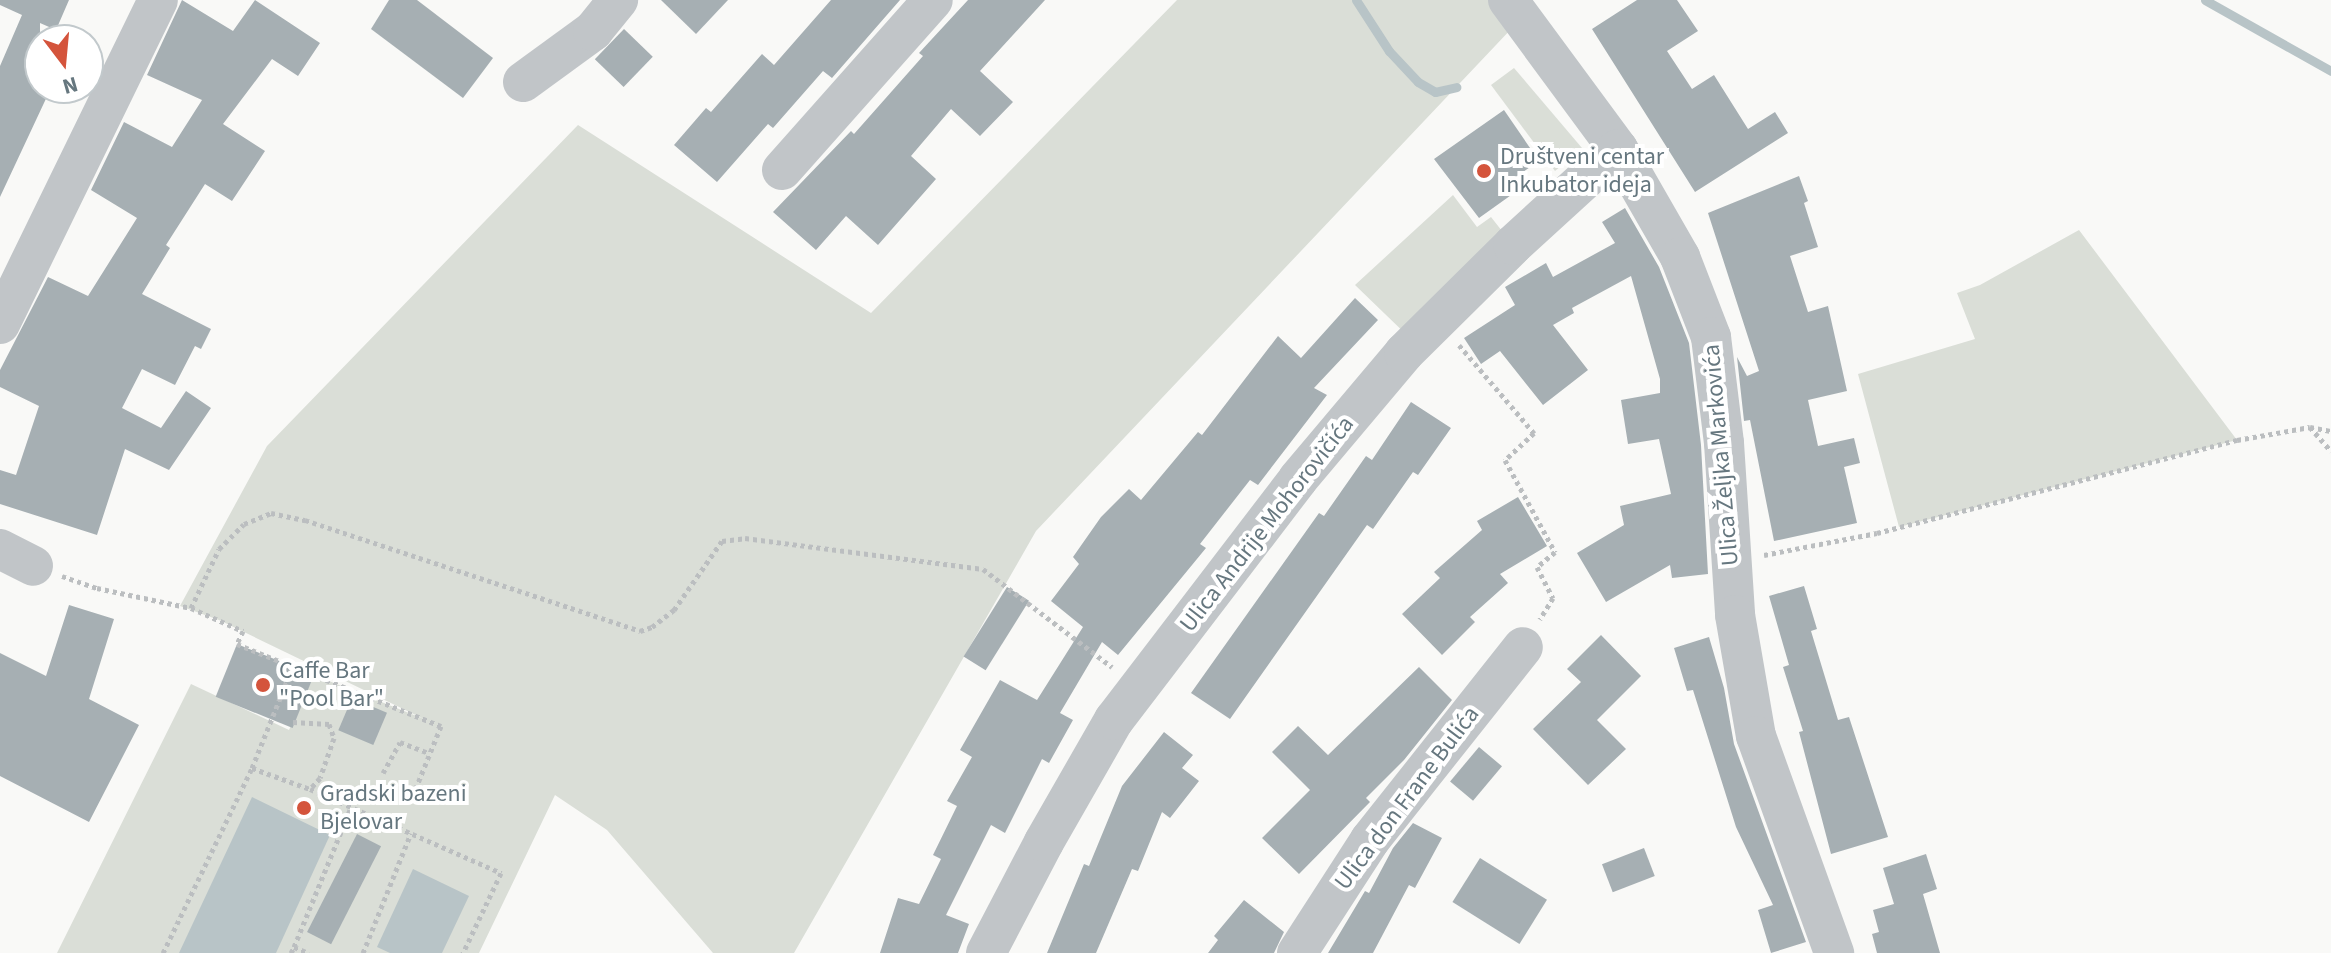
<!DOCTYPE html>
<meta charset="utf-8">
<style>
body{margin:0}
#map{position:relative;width:2331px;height:953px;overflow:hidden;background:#f9f9f7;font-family:"Source Sans 3",sans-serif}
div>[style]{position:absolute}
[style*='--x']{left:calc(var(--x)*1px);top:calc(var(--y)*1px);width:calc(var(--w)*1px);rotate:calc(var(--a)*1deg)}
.green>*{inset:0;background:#daded7}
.water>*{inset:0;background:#b8c4c7}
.stream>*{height:9px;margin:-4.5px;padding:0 4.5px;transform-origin:4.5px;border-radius:4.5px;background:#b8c4c7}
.building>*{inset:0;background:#a6afb3;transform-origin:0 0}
.path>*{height:5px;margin-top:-2.5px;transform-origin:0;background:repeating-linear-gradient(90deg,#bbbec0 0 4px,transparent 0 8px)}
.minor>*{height:40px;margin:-20px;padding:0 20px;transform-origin:20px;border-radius:20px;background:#c1c5c8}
.dots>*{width:22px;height:22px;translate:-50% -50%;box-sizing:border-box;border:4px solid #fff;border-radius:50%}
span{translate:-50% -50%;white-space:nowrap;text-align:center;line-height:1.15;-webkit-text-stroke:8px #fff;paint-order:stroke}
.poi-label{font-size:24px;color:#66777f}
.left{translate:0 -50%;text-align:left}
.street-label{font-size:24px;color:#66777f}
.north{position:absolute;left:24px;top:24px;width:80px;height:80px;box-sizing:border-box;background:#fff;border:2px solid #c2c9cc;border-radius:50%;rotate:164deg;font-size:22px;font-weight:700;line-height:32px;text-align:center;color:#66777f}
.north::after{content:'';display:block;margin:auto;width:28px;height:36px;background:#d4543c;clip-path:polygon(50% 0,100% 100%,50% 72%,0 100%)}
</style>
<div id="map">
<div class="green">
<div style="clip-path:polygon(1177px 0,1494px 0,1513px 27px,1036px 531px,794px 953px,713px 953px,607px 830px,555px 795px,479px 953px,57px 953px,191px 684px,289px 730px,314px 675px,424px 719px,219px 620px,180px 606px,267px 446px,578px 125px,871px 313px)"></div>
<div style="clip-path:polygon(1514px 68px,1582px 148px,1555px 171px,1491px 85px)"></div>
<div style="clip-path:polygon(1453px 195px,1477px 227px,1491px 217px,1513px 245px,1414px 342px,1355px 285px)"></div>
<div style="clip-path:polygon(2079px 230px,2237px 440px,1899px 527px,1858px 374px,1975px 339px,1957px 293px,1980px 285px)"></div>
</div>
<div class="water">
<div style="clip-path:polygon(252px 797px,330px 835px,276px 953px,179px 953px)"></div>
<div style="clip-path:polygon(413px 869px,469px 896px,442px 953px,390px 953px,377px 947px)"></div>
</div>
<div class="stream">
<div style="--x:1356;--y:0;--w:61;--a:57.1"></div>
<div style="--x:1389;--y:51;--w:42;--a:46.9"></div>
<div style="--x:1418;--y:82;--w:20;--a:30"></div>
<div style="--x:1435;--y:92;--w:22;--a:-13"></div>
<div style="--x:2205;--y:0;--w:145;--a:29.4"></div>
</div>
<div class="building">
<div style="clip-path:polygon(0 0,69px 0,56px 30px,40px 23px,40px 88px,51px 88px,0 197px,0 66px,22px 15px,0 5px)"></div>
<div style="clip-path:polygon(182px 0,233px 31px,255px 0,320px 43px,298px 76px,272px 59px,223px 124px,265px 151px,232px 201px,205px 184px,166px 245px,170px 248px,142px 294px,211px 329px,201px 349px,195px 346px,175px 385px,142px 369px,122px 408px,161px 428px,186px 391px,211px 408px,169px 470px,125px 449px,97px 535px,0 504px,0 470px,16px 475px,39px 406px,0 387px,0 370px,48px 277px,88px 296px,137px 218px,91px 190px,124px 122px,172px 147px,202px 100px,147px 75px)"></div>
<div style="clip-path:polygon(389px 0,417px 0,493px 58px,463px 98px,371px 29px)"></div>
<div style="clip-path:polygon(661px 0,728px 0,696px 34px)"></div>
<div style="clip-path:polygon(831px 0,900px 0,832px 78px,823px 71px,773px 128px,768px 124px,717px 182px,674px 145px,706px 108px,711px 112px,762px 54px,774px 65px)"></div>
<div style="clip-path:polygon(968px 0,1045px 0,980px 71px,1013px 102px,980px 136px,951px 109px,911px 156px,936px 179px,878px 245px,846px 216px,816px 250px,773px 212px,851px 131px,854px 134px,923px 56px,919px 53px)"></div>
<div style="clip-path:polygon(1637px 0,1677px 0,1698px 31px,1667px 51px,1692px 89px,1714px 75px,1748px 129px,1775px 112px,1788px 133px,1695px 192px,1592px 29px)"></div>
<div style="left:624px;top:29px;width:40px;height:42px;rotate:44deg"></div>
<div style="clip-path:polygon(1504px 110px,1539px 161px,1507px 183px,1514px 193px,1479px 218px,1434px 159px)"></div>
<div style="clip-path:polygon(1799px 176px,1808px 201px,1804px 203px,1818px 247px,1790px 256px,1808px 312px,1828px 306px,1847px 391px,1808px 400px,1818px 446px,1854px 438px,1860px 463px,1844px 467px,1857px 523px,1774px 541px,1750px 420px,1744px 421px,1737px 357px,1747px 376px,1759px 371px,1708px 213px)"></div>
<div style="clip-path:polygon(1625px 208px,1659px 267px,1689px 343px,1701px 445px,1708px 574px,1672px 578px,1670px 565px,1606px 602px,1577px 553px,1624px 525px,1620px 506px,1671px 494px,1659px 439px,1628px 444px,1621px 400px,1660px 393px,1660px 379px,1631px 276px,1572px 308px,1574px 313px,1553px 325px,1588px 370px,1543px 405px,1500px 351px,1481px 364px,1464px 338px,1515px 305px,1505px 287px,1546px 263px,1553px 277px,1615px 243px,1602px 222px)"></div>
<div style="clip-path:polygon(1355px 298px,1378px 320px,1314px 388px,1327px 395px,1258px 485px,1250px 480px,1200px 544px,1206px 548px,1118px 655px,1102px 642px,1060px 713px,1073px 720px,1049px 763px,1042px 759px,1005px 833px,991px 825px,946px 915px,969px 924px,958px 953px,880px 953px,898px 898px,919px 904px,941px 859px,933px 855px,957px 806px,947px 801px,972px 757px,960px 750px,1000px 680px,1037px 700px,1083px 627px,1051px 601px,1079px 564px,1073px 557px,1101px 517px,1129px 489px,1141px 500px,1198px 432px,1202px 435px,1278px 336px,1301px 358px)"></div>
<div style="clip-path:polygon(1411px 402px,1451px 428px,1418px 475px,1413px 472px,1373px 529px,1367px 525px,1230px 719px,1191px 693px,1319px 513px,1324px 516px,1366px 456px,1372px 460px)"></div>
<div style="clip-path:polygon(1518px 497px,1547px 546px,1500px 574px,1508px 583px,1470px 617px,1475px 622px,1442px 655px,1402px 614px,1440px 578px,1434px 572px,1482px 530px,1477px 521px)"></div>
<div style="clip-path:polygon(1804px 586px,1817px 629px,1811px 631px,1838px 720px,1849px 717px,1888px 837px,1831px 854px,1799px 732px,1803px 731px,1783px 667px,1789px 665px,1769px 596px)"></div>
<div style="left:1007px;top:587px;width:26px;height:82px;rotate:32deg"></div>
<div style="clip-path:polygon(69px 605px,114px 619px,89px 699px,139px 725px,89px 822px,0 776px,0 653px,46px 676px)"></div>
<div style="clip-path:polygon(1601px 635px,1641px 676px,1597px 720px,1626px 749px,1588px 785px,1533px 729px,1581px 682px,1567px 669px)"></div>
<div style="clip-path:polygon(1709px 637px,1724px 688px,1734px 744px,1806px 942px,1771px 953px,1758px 910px,1773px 905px,1736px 827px,1693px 690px,1687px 691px,1674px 648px)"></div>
<div style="left:237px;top:644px;width:83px;height:57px;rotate:22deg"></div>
<div style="clip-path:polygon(1419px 667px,1452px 700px,1404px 760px,1366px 798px,1370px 802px,1299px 874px,1262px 838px,1310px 790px,1272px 752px,1298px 726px,1328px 755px)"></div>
<div style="left:352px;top:698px;width:38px;height:35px;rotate:23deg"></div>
<div style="clip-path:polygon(1164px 732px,1193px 755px,1182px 768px,1199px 781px,1170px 818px,1162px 812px,1138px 871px,1132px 869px,1096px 953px,1047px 953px,1084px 864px,1089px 866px,1122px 786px)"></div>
<div style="left:1479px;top:747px;width:30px;height:45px;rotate:40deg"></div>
<div style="clip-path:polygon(1413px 823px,1442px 838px,1415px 888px,1409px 885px,1373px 953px,1328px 953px,1365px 891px,1369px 893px,1393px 848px)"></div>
<div style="left:357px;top:834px;width:27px;height:110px;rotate:27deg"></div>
<div style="left:1644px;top:848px;width:30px;height:45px;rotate:69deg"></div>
<div style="clip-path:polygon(1926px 854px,1937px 889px,1923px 894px,1940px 953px,1877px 953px,1872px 934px,1879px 932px,1873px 910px,1894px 904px,1883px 868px)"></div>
<div style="left:1480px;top:858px;width:79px;height:52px;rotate:32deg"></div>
<div style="clip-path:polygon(1244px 900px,1284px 932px,1274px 953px,1208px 953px,1218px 940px,1214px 936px)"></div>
</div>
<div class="path">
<div style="--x:1459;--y:345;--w:116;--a:49.6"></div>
<div style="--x:1534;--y:433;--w:40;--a:137"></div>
<div style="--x:1505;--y:460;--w:105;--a:61.5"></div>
<div style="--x:1555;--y:552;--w:23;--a:140"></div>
<div style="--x:1537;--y:567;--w:35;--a:63"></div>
<div style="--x:1553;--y:598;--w:25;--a:122"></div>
<div style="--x:2310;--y:427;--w:32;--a:49"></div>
<div style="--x:1764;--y:555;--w:115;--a:-11"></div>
<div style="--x:1877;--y:533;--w:372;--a:-14.5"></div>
<div style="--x:2237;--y:440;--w:74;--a:-10.1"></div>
<div style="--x:2310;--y:427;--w:21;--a:11"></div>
<div style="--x:62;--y:576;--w:37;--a:19"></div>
<div style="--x:97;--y:588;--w:96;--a:12"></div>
<div style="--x:191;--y:608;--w:57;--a:23.9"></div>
<div style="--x:243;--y:631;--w:14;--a:115"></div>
<div style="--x:237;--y:644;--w:220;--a:21.9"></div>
<div style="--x:441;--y:726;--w:67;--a:112"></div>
<div style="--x:191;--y:608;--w:65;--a:-64.6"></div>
<div style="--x:219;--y:549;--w:35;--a:-45"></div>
<div style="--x:244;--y:524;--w:29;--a:-22"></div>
<div style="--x:271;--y:513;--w:35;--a:12"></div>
<div style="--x:305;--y:520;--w:353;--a:18.3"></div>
<div style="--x:640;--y:631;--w:13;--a:-18"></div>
<div style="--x:652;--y:627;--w:28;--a:-38"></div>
<div style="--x:674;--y:610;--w:84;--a:-55.2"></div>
<div style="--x:722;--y:541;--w:23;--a:-7"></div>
<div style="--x:745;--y:538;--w:240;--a:7.4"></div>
<div style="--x:983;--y:569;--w:162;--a:37.2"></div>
<div style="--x:293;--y:722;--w:36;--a:3"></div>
<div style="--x:329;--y:724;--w:15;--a:70"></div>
<div style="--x:334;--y:738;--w:42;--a:109.3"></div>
<div style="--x:320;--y:778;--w:15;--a:132"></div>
<div style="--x:252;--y:768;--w:110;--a:-68.1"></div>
<div style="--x:383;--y:773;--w:35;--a:-61"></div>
<div style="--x:400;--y:742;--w:30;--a:21"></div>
<div style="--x:294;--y:947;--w:151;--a:-67.8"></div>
<div style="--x:163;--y:953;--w:205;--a:-64.3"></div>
<div style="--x:252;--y:768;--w:62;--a:19.9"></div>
<div style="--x:310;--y:789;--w:209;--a:23.7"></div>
<div style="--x:501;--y:873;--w:89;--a:115.4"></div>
<div style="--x:291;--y:953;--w:7;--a:-63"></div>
<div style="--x:294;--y:947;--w:16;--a:22"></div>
<div style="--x:363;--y:953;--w:129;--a:-68.2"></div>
</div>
<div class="minor">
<div style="--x:1508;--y:0;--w:185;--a:53.6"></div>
<div style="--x:1618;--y:149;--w:125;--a:60.1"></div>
<div style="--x:1680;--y:257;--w:86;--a:68.8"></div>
<div style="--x:1711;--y:337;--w:107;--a:83"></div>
<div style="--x:1724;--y:443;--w:172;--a:86.3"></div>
<div style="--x:1735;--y:615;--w:123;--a:80.2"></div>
<div style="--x:1756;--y:736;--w:231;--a:70.2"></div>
<div style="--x:523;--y:82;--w:87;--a:-36.1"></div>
<div style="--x:593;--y:31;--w:40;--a:-51"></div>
<div style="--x:782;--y:170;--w:227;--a:-48.4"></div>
<div style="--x:0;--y:324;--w:360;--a:-64"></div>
<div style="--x:0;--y:549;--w:37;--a:27"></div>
<div style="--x:986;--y:953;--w:125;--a:-62.4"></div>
<div style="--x:1044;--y:842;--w:141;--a:-60.2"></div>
<div style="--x:1114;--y:720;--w:303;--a:-52.6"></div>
<div style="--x:1298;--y:479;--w:165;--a:-49.9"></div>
<div style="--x:1404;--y:353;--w:153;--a:-44.7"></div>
<div style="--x:1513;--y:245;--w:142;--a:-42.4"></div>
<div style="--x:1297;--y:953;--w:135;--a:-57.1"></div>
<div style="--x:1370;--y:840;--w:246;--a:-51.6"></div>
</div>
<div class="dots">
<div style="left:1484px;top:171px;background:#d4543c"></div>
<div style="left:263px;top:685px;background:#d4543c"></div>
<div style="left:304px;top:808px;background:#d4543c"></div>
</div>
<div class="poi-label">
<span class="left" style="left:1500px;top:171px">Društveni centar<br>Inkubator ideja</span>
<span class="left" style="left:279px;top:685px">Caffe Bar<br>"Pool Bar"</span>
<span class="left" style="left:320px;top:808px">Gradski bazeni<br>Bjelovar</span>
</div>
<div class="street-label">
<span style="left:1721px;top:455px;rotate:-95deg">Ulica Željka Markovića</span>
<span style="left:1267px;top:524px;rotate:-52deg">Ulica Andrije Mohorovičića</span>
<span style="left:1407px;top:798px;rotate:-53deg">Ulica don Frane Bulića</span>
</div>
<div class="north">N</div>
</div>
